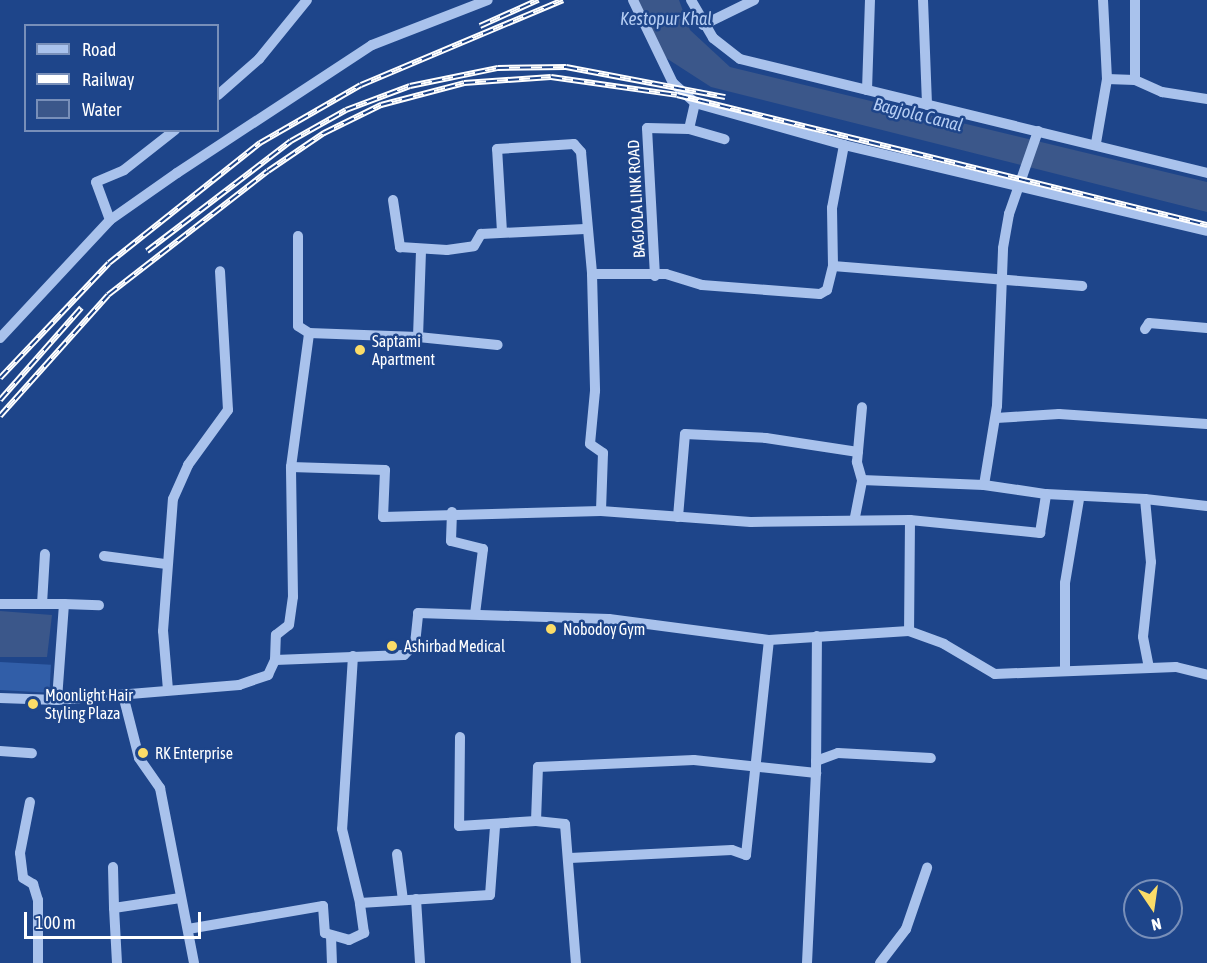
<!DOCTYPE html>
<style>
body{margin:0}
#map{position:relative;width:1207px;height:963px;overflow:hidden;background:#1e458a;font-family:"Asap Condensed",sans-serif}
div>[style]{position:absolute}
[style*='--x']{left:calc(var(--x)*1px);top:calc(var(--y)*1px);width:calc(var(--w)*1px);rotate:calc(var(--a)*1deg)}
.green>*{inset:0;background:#315ea8;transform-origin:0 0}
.water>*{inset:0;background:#3b578a}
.minor>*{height:10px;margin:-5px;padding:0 5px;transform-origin:5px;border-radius:5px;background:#a9c2ec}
.rail>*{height:6px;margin-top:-3px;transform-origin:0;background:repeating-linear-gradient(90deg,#1e458a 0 11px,#fff 0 22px);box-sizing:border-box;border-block:2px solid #fff}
.dots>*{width:16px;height:16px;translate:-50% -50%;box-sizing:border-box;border:3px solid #1e458a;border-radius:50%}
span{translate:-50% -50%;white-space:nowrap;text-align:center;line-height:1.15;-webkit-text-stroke:5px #1e458a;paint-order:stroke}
.street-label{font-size:16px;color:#fff}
.poi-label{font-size:16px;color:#fff}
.left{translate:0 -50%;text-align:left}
.water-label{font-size:18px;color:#b5cdf3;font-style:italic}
.legend{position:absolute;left:24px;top:24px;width:195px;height:108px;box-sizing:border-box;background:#1e458a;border:2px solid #788fb9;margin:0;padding:8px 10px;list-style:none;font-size:18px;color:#fff}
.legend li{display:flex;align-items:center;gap:12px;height:30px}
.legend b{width:30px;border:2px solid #788fb9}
.north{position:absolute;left:1123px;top:879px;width:60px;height:60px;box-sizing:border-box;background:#1e458a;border:2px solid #788fb9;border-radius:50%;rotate:167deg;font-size:16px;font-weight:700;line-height:24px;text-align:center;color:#fff}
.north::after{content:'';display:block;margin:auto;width:21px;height:27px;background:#fbdc68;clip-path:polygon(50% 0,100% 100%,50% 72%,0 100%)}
.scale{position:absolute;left:24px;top:912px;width:177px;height:27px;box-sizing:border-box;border:3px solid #fff;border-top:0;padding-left:8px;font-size:18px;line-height:21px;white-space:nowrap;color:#fff;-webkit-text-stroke:4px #1e458a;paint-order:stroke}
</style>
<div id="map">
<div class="green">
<div style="left:0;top:662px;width:51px;height:28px;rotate:3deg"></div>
</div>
<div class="water">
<div style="clip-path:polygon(637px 0,679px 0,690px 30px,730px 67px,1207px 182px,1207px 212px,711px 87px,663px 56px)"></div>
<div style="clip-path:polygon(0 611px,52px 615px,47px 657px,0 657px)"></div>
</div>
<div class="minor">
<div style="--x:633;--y:0;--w:92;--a:64.3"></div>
<div style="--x:673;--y:83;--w:30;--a:42"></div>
<div style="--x:695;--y:103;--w:155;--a:15.7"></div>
<div style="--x:844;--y:145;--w:373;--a:13.3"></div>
<div style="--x:691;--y:0;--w:44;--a:59.9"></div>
<div style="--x:713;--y:38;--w:34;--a:38"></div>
<div style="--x:740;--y:59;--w:481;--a:13.7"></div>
<div style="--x:923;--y:0;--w:105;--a:87.8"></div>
<div style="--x:703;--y:25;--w:57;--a:-26.1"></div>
<div style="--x:1107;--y:79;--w:28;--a:2"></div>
<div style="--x:1135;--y:80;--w:30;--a:24"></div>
<div style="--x:1162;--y:92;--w:46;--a:8.8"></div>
<div style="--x:1135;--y:80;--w:80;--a:-90"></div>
<div style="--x:867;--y:90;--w:90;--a:-88.1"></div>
<div style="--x:218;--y:95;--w:55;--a:-41.3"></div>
<div style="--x:259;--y:59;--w:76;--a:-50.9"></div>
<div style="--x:689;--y:129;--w:27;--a:-77"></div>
<div style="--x:1096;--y:143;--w:65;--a:-80.2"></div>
<div style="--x:1107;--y:79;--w:79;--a:-92.9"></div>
<div style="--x:393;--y:200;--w:48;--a:81.5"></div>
<div style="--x:400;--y:247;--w:47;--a:3.7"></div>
<div style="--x:447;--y:250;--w:27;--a:-8"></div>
<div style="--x:474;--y:246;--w:14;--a:-60"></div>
<div style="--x:481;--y:234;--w:104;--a:-2.8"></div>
<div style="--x:110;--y:220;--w:40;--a:-110.2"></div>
<div style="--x:96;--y:182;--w:30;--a:-23"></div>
<div style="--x:124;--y:170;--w:65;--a:-38.1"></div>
<div style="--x:502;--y:232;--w:83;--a:-93.4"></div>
<div style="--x:497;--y:149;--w:77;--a:-3.7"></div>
<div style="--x:574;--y:144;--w:11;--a:49"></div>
<div style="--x:581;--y:152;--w:122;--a:84.8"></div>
<div style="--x:592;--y:274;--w:74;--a:0"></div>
<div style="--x:666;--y:274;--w:38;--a:17"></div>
<div style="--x:702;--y:285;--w:118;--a:4.4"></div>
<div style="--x:820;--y:294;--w:8;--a:-30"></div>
<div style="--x:827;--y:290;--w:25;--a:-76"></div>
<div style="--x:833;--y:266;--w:58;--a:-91"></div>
<div style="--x:832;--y:208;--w:64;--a:-79.2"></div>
<div style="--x:298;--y:236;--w:90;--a:90"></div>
<div style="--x:298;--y:326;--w:13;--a:32"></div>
<div style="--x:833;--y:266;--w:250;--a:4.6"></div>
<div style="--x:592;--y:274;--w:117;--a:88.5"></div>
<div style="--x:595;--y:391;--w:53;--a:95.4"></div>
<div style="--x:590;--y:444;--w:16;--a:35"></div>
<div style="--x:603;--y:453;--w:58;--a:92"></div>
<div style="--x:655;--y:276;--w:148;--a:-93.1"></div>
<div style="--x:647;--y:128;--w:42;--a:1.4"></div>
<div style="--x:689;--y:129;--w:37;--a:16"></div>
<div style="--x:1145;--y:329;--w:7;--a:-56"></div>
<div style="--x:1149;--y:323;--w:58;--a:4.9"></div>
<div style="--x:418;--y:337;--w:80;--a:5.7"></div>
<div style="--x:0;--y:338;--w:161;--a:-47"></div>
<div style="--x:110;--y:220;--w:82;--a:-35"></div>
<div style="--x:177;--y:173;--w:233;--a:-33.3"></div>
<div style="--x:372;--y:45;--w:124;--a:-21.2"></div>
<div style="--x:996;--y:418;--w:63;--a:-3.6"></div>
<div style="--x:1059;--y:414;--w:148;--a:3.9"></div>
<div style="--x:291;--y:467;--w:94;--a:1.8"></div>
<div style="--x:385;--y:470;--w:47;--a:92.4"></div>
<div style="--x:383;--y:517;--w:218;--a:-1.6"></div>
<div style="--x:601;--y:511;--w:150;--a:4.2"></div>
<div style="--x:751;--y:522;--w:159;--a:-0.7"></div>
<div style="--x:910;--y:520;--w:111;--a:90.5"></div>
<div style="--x:862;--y:480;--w:122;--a:2.3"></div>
<div style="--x:984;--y:485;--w:80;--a:-80.7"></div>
<div style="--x:997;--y:406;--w:158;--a:-87.8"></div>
<div style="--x:1003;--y:248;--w:35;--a:-80"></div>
<div style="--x:1009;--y:214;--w:88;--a:-70.7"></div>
<div style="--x:984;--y:485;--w:63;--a:8.3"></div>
<div style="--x:1145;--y:499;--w:62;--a:6.4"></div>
<div style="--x:452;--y:512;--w:29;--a:92"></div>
<div style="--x:451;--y:541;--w:33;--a:14"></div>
<div style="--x:483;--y:549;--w:65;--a:97"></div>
<div style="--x:678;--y:517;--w:83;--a:-85.2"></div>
<div style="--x:685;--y:434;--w:81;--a:2.8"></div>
<div style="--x:766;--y:438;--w:93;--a:8.7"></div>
<div style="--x:855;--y:517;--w:38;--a:-79"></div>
<div style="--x:862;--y:480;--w:19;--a:-106"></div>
<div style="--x:857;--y:462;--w:55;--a:-84.8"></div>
<div style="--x:910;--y:520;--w:131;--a:5.7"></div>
<div style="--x:1040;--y:533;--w:39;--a:-81"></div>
<div style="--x:1046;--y:494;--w:99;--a:2.9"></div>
<div style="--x:1145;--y:499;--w:63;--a:84.6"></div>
<div style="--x:1151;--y:562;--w:75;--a:96.1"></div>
<div style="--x:1143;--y:637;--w:31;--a:79"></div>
<div style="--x:104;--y:556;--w:63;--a:7.4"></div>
<div style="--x:0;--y:604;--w:64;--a:0"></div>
<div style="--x:64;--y:604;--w:96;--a:94.2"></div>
<div style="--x:42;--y:604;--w:50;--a:-86.6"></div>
<div style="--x:64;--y:604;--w:35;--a:2"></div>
<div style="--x:353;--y:656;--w:173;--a:93.6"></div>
<div style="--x:342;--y:829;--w:76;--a:76.3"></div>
<div style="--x:360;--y:903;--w:130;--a:-3.5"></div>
<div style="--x:490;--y:895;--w:68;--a:-85.8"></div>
<div style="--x:275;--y:660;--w:25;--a:-88"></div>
<div style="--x:276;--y:635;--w:16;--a:-38"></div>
<div style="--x:289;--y:625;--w:28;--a:-82"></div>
<div style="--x:293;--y:597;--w:130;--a:-90.9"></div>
<div style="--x:291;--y:467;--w:135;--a:-82.3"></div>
<div style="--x:309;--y:333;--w:109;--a:2.1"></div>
<div style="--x:418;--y:337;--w:88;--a:-88"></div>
<div style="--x:1065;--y:671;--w:88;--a:-90"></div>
<div style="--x:1065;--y:583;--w:85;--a:-80.5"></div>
<div style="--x:168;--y:690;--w:59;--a:-94.8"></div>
<div style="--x:163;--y:631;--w:132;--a:-85.7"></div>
<div style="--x:173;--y:499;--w:37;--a:-66"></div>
<div style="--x:188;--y:465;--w:68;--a:-54"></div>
<div style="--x:228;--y:410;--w:139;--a:-93.3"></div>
<div style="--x:123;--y:695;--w:65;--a:75.7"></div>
<div style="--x:139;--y:758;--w:37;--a:55"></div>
<div style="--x:160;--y:788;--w:178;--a:79"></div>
<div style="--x:0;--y:698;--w:57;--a:2"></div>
<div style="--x:57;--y:700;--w:183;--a:-4.7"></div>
<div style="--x:239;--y:685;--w:31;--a:-19"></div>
<div style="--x:268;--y:675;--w:17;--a:-65"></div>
<div style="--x:275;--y:660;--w:129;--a:-2.2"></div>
<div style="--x:404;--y:655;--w:16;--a:-45"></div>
<div style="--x:415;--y:644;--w:31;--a:-84"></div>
<div style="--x:418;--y:613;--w:191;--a:1.8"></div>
<div style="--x:609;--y:619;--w:161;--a:7.5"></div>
<div style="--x:769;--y:640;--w:140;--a:-3.7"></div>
<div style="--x:909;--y:631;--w:37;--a:20"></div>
<div style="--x:944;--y:644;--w:59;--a:30.5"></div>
<div style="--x:995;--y:674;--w:181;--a:-2.2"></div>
<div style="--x:1176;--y:667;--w:32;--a:14"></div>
<div style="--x:460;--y:737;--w:89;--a:90.6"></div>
<div style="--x:459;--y:826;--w:77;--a:-3.7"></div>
<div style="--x:536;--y:821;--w:54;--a:-87.9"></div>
<div style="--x:538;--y:767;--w:156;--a:-2.6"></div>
<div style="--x:694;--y:760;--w:123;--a:6.1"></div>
<div style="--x:816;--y:773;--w:137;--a:-89.6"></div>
<div style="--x:0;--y:751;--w:32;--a:4"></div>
<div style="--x:816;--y:761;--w:23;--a:-20"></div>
<div style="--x:838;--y:753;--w:93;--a:3.1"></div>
<div style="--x:30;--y:802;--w:52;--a:101.1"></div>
<div style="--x:20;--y:853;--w:25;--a:83"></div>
<div style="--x:23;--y:878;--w:12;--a:31"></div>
<div style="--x:33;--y:884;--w:17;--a:73"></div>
<div style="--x:38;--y:900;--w:63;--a:90"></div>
<div style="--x:536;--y:821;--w:29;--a:6"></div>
<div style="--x:565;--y:824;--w:139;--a:85.5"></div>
<div style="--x:397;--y:854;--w:46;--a:82.6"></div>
<div style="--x:570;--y:858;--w:162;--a:-2.8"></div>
<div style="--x:732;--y:850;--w:15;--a:20"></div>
<div style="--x:746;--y:855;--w:216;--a:-83.9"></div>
<div style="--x:113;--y:867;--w:41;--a:88.6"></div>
<div style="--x:416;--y:899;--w:64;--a:86.4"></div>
<div style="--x:188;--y:929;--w:137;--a:-9.7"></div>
<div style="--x:323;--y:906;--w:27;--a:86"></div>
<div style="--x:325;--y:933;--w:25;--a:16"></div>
<div style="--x:349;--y:940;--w:17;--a:-25"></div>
<div style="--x:364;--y:933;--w:30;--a:-98"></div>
<div style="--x:331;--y:936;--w:27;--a:88"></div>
<div style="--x:117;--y:963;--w:55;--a:-93.1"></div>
<div style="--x:114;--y:908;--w:67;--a:-8.6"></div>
<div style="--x:807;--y:963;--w:190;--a:-87.3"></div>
<div style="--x:880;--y:963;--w:43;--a:-52.6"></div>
<div style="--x:906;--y:929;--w:65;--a:-71"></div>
</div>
<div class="rail">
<div style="--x:480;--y:26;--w:64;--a:-24.1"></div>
<div style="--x:147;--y:251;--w:181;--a:-37.4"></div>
<div style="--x:291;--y:141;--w:63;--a:-29.4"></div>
<div style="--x:346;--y:110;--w:68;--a:-20.6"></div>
<div style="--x:410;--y:86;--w:90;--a:-11.6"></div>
<div style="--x:498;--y:68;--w:68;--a:-0.8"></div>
<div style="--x:566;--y:67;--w:162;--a:10.7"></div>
<div style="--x:0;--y:378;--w:158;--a:-46.5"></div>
<div style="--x:109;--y:263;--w:193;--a:-38.5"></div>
<div style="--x:260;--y:143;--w:116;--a:-29.9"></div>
<div style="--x:361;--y:85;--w:219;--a:-22.8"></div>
<div style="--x:0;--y:400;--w:123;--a:-48.6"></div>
<div style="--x:0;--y:416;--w:162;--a:-48.2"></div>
<div style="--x:108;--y:295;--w:202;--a:-37.8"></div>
<div style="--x:268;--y:171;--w:68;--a:-34.2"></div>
<div style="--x:324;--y:133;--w:64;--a:-26.2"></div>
<div style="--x:381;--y:105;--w:86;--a:-14.8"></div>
<div style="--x:464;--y:83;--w:87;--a:-3.9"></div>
<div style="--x:551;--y:77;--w:127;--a:8.1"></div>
<div style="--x:677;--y:95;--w:546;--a:13.78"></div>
</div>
<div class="dots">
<div style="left:360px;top:350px;background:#fbdc68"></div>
<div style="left:551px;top:629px;background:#fbdc68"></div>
<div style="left:392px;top:646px;background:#fbdc68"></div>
<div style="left:33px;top:704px;background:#fbdc68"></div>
<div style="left:143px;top:753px;background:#fbdc68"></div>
</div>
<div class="street-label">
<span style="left:636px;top:199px;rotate:-93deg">BAGJOLA LINK ROAD</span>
</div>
<div class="poi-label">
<span class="left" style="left:372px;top:350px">Saptami<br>Apartment</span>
<span class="left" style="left:563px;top:629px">Nobodoy Gym</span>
<span class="left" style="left:404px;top:646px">Ashirbad Medical</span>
<span class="left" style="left:45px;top:704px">Moonlight Hair<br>Styling Plaza</span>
<span class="left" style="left:155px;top:753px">RK Enterprise</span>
</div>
<div class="water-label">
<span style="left:666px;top:19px">Kestopur Khal</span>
<span style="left:918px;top:115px;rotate:14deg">Bagjola Canal</span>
</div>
<ul class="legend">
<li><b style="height:8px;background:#a9c2ec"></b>Road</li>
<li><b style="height:8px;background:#fff"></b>Railway</li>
<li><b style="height:16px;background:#3b578a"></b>Water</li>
</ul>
<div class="north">N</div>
<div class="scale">100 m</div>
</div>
